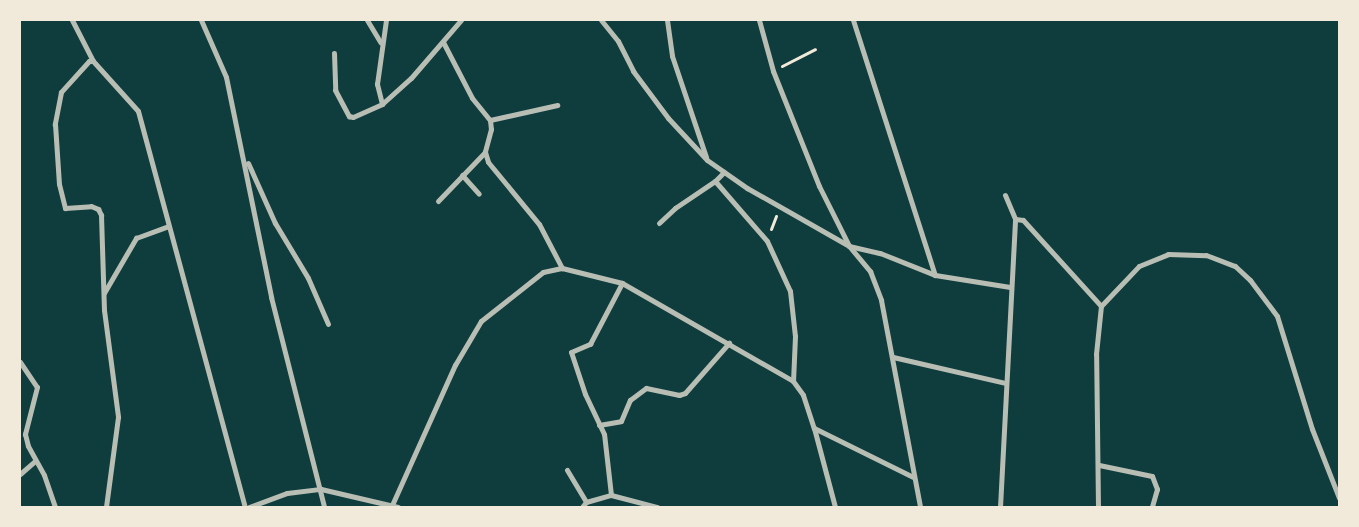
<!DOCTYPE html>
<style>
body{margin:0}
#map{position:relative;width:1359px;height:527px;overflow:hidden;background:#0f3d3e;font-family:"Noto Sans",sans-serif}
div>[style]{position:absolute}
[style*='--x']{left:calc(var(--x)*1px);top:calc(var(--y)*1px);width:calc(var(--w)*1px);rotate:calc(var(--a)*1deg)}
.path>*{height:3px;margin:-1.5px;padding:0 1.5px;transform-origin:1.5px;border-radius:1.5px;background:#f1e9da}
.minor>*{height:5px;margin:-2.5px;padding:0 2.5px;transform-origin:2.5px;border-radius:2.5px;background:#b8beb3}
span{translate:-50% -50%;white-space:nowrap;text-align:center;line-height:1.15;-webkit-text-stroke:5px #f1e9da;paint-order:stroke}
.frame{position:absolute;inset:0;border:21px solid #f1e9da;pointer-events:none}
</style>
<div id="map">
<div class="path">
<div style="--x:782;--y:66;--w:37;--a:-27"></div>
<div style="--x:771;--y:229;--w:14;--a:-69"></div>
</div>
<div class="minor">
<div style="--x:72;--y:20;--w:46;--a:62.9"></div>
<div style="--x:93;--y:61;--w:67;--a:48"></div>
<div style="--x:138;--y:111;--w:410;--a:74.9"></div>
<div style="--x:201;--y:20;--w:62;--a:66.3"></div>
<div style="--x:226;--y:77;--w:225;--a:78.4"></div>
<div style="--x:271;--y:297;--w:217;--a:75.8"></div>
<div style="--x:367;--y:20;--w:26;--a:59"></div>
<div style="--x:601;--y:20;--w:27;--a:51"></div>
<div style="--x:618;--y:41;--w:34;--a:63"></div>
<div style="--x:633;--y:71;--w:59;--a:53.3"></div>
<div style="--x:668;--y:118;--w:57;--a:47.1"></div>
<div style="--x:707;--y:160;--w:49;--a:35"></div>
<div style="--x:747;--y:188;--w:117;--a:29.6"></div>
<div style="--x:849;--y:246;--w:32;--a:13"></div>
<div style="--x:880;--y:253;--w:59;--a:21.8"></div>
<div style="--x:935;--y:275;--w:76;--a:9.1"></div>
<div style="--x:667;--y:20;--w:36;--a:82"></div>
<div style="--x:672;--y:56;--w:107;--a:71.4"></div>
<div style="--x:759;--y:20;--w:53;--a:74.6"></div>
<div style="--x:773;--y:71;--w:124;--a:68.2"></div>
<div style="--x:819;--y:186;--w:67;--a:63.4"></div>
<div style="--x:849;--y:246;--w:33;--a:50"></div>
<div style="--x:870;--y:271;--w:31;--a:69"></div>
<div style="--x:881;--y:300;--w:211;--a:79.3"></div>
<div style="--x:853;--y:20;--w:268;--a:72.2"></div>
<div style="--x:443;--y:42;--w:63;--a:62.6"></div>
<div style="--x:472;--y:98;--w:28;--a:51"></div>
<div style="--x:490;--y:120;--w:9;--a:84"></div>
<div style="--x:491;--y:129;--w:24;--a:105"></div>
<div style="--x:485;--y:152;--w:10;--a:73"></div>
<div style="--x:488;--y:162;--w:80;--a:50.6"></div>
<div style="--x:539;--y:224;--w:50;--a:62.4"></div>
<div style="--x:334;--y:53;--w:37;--a:88"></div>
<div style="--x:335;--y:90;--w:30;--a:62"></div>
<div style="--x:349;--y:116;--w:4;--a:14"></div>
<div style="--x:353;--y:117;--w:32;--a:-24"></div>
<div style="--x:382;--y:104;--w:39;--a:-42"></div>
<div style="--x:411;--y:78;--w:77;--a:-49.2"></div>
<div style="--x:93;--y:61;--w:4;--a:180"></div>
<div style="--x:89;--y:61;--w:42;--a:132.1"></div>
<div style="--x:61;--y:92;--w:33;--a:101"></div>
<div style="--x:55;--y:124;--w:60;--a:86.2"></div>
<div style="--x:59;--y:184;--w:25;--a:76"></div>
<div style="--x:65;--y:208;--w:26;--a:-4"></div>
<div style="--x:91;--y:206;--w:8;--a:23"></div>
<div style="--x:98;--y:209;--w:7;--a:63"></div>
<div style="--x:101;--y:215;--w:95;--a:88.2"></div>
<div style="--x:104;--y:310;--w:108;--a:82.5"></div>
<div style="--x:118;--y:417;--w:91;--a:97.6"></div>
<div style="--x:382;--y:104;--w:21;--a:-104"></div>
<div style="--x:377;--y:84;--w:65;--a:-82"></div>
<div style="--x:490;--y:120;--w:69;--a:-12.6"></div>
<div style="--x:248;--y:163;--w:66;--a:65.8"></div>
<div style="--x:275;--y:223;--w:64;--a:59"></div>
<div style="--x:308;--y:278;--w:50;--a:66.5"></div>
<div style="--x:724;--y:172;--w:13;--a:135"></div>
<div style="--x:715;--y:181;--w:79;--a:49.1"></div>
<div style="--x:767;--y:241;--w:55;--a:65.3"></div>
<div style="--x:790;--y:291;--w:45;--a:83.7"></div>
<div style="--x:795;--y:336;--w:45;--a:92.5"></div>
<div style="--x:793;--y:381;--w:17;--a:54"></div>
<div style="--x:803;--y:395;--w:35;--a:72"></div>
<div style="--x:814;--y:428;--w:82;--a:75.1"></div>
<div style="--x:462;--y:175;--w:25;--a:48"></div>
<div style="--x:1005;--y:195;--w:26;--a:67"></div>
<div style="--x:438;--y:201;--w:68;--a:-46.2"></div>
<div style="--x:1015;--y:219;--w:8;--a:7"></div>
<div style="--x:1023;--y:220;--w:116;--a:47.8"></div>
<div style="--x:659;--y:223;--w:22;--a:-43"></div>
<div style="--x:675;--y:208;--w:48;--a:-34"></div>
<div style="--x:104;--y:293;--w:64;--a:-59.8"></div>
<div style="--x:136;--y:238;--w:33;--a:-20"></div>
<div style="--x:893;--y:357;--w:116;--a:13"></div>
<div style="--x:20;--y:362;--w:30;--a:56"></div>
<div style="--x:37;--y:387;--w:49;--a:104.3"></div>
<div style="--x:25;--y:434;--w:12;--a:76"></div>
<div style="--x:28;--y:446;--w:33;--a:61"></div>
<div style="--x:44;--y:475;--w:34;--a:71"></div>
<div style="--x:599;--y:425;--w:22;--a:-10"></div>
<div style="--x:621;--y:421;--w:23;--a:-67"></div>
<div style="--x:630;--y:400;--w:20;--a:-37"></div>
<div style="--x:646;--y:388;--w:34;--a:12"></div>
<div style="--x:679;--y:395;--w:6;--a:-18"></div>
<div style="--x:685;--y:393;--w:67;--a:-48.7"></div>
<div style="--x:814;--y:428;--w:110;--a:26.3"></div>
<div style="--x:1099;--y:465;--w:54;--a:11.7"></div>
<div style="--x:1152;--y:476;--w:14;--a:69"></div>
<div style="--x:1157;--y:489;--w:19;--a:106"></div>
<div style="--x:567;--y:470;--w:37;--a:59"></div>
<div style="--x:20;--y:474;--w:20;--a:-41"></div>
<div style="--x:611;--y:495;--w:61;--a:-96.5"></div>
<div style="--x:604;--y:434;--w:44;--a:-115.4"></div>
<div style="--x:585;--y:394;--w:44;--a:-108.4"></div>
<div style="--x:571;--y:352;--w:21;--a:-23"></div>
<div style="--x:590;--y:344;--w:69;--a:-62.3"></div>
<div style="--x:392;--y:505;--w:154;--a:-65.8"></div>
<div style="--x:455;--y:365;--w:51;--a:-59.4"></div>
<div style="--x:481;--y:321;--w:79;--a:-38.3"></div>
<div style="--x:543;--y:272;--w:19;--a:-12"></div>
<div style="--x:562;--y:268;--w:62;--a:14"></div>
<div style="--x:622;--y:283;--w:197;--a:29.8"></div>
<div style="--x:249;--y:507;--w:40;--a:-20.2"></div>
<div style="--x:287;--y:493;--w:34;--a:-7"></div>
<div style="--x:321;--y:489;--w:79;--a:13.2"></div>
<div style="--x:582;--y:507;--w:6;--a:-51"></div>
<div style="--x:586;--y:502;--w:26;--a:-16"></div>
<div style="--x:611;--y:495;--w:48;--a:14.6"></div>
<div style="--x:1000;--y:507;--w:288;--a:-87"></div>
<div style="--x:1098;--y:507;--w:153;--a:-90.7"></div>
<div style="--x:1096;--y:354;--w:48;--a:-84.1"></div>
<div style="--x:1101;--y:306;--w:55;--a:-46.5"></div>
<div style="--x:1139;--y:266;--w:31;--a:-22"></div>
<div style="--x:1168;--y:254;--w:38;--a:2"></div>
<div style="--x:1206;--y:255;--w:31;--a:21"></div>
<div style="--x:1235;--y:266;--w:21;--a:43"></div>
<div style="--x:1250;--y:280;--w:45;--a:53.1"></div>
<div style="--x:1277;--y:316;--w:118;--a:72.8"></div>
<div style="--x:1312;--y:429;--w:74;--a:68.6"></div>
</div>
<div class="frame"></div>
</div>
